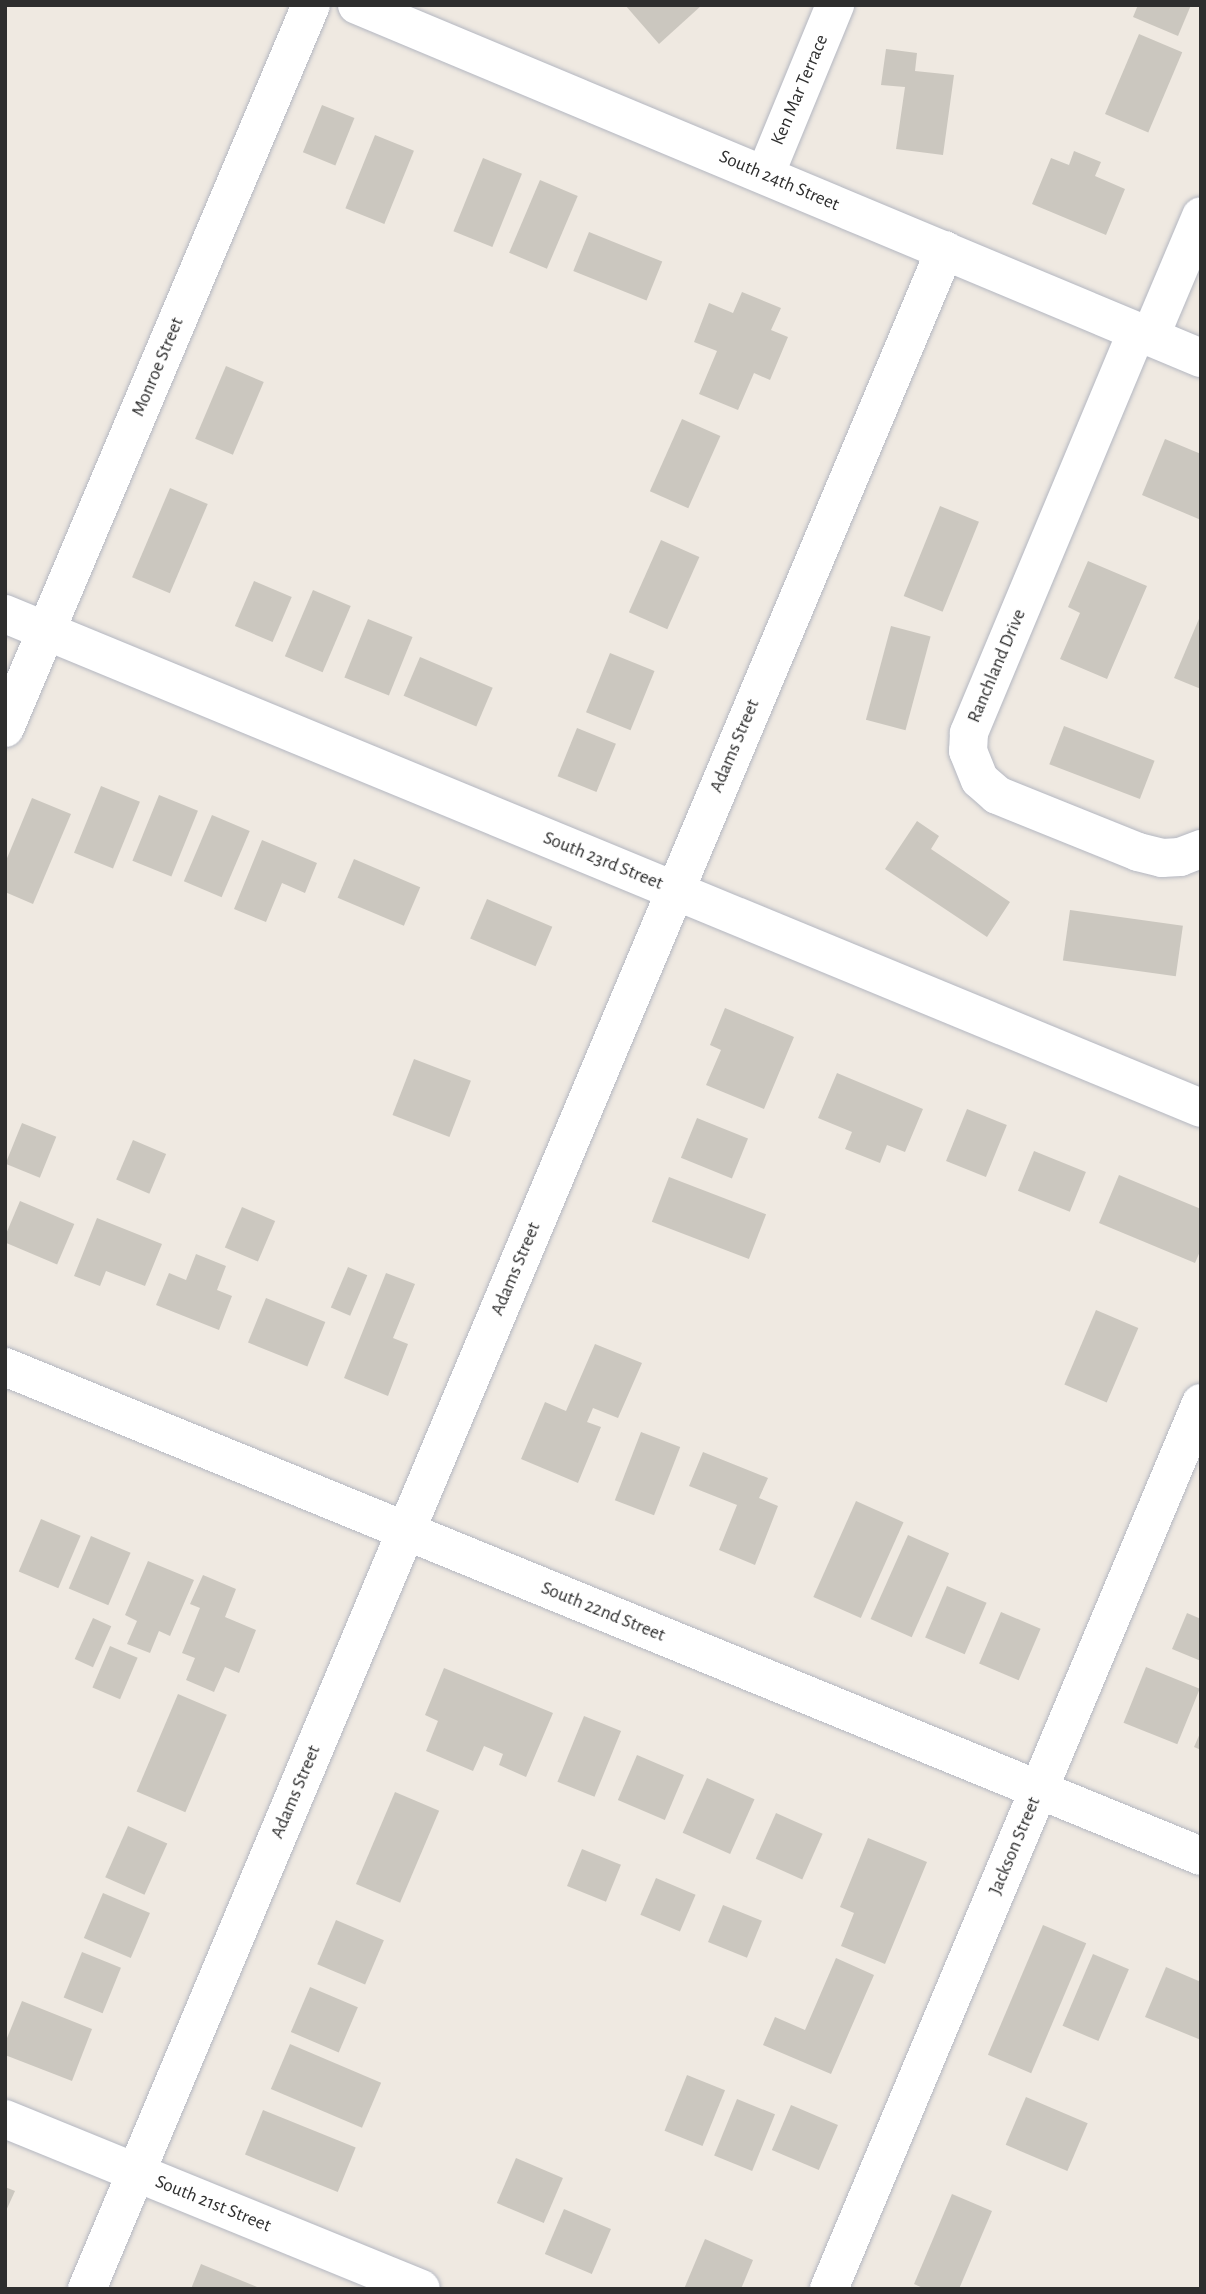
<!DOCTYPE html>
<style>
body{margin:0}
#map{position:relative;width:1206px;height:2294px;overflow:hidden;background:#efe9e1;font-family:"Alegreya Sans",sans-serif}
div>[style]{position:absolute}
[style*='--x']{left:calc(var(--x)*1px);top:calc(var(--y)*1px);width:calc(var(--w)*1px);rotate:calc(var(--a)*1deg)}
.building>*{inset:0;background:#cbc7bf;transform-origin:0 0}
.roads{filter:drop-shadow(0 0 2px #b4b7c1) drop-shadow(0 0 2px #b4b7c1)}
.minor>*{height:38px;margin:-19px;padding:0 19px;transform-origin:19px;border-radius:19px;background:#fff}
span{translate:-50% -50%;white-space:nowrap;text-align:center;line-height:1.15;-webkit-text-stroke:5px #fff;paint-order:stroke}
.street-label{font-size:19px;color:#2e2e2e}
.frame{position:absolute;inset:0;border:7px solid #2e2e2e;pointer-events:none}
</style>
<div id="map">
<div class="building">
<div style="clip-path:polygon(625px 5px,702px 5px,659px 44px)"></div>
<div style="clip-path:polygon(1138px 5px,1191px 5px,1178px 36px,1133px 17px)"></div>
<div style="left:1139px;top:34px;width:47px;height:87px;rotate:23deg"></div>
<div style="clip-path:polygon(886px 49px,917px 53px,915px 71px,954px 75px,943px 155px,896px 149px,905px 87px,881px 85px)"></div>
<div style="left:322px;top:105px;width:35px;height:51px;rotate:22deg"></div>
<div style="left:375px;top:135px;width:42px;height:79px;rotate:22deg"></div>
<div style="clip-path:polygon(1074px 151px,1101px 162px,1095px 176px,1125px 189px,1106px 235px,1032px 204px,1051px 158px,1069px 165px)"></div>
<div style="left:483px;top:158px;width:42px;height:79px;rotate:22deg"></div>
<div style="left:540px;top:180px;width:41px;height:79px;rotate:23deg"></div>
<div style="left:589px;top:232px;width:79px;height:42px;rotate:22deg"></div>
<div style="clip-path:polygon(742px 292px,781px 308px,771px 330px,788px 337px,770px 380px,754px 373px,738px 410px,699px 394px,717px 351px,694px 342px,709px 303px,733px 313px)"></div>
<div style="left:226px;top:366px;width:41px;height:79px;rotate:23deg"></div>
<div style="left:682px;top:419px;width:42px;height:79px;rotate:24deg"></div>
<div style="clip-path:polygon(1165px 439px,1201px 454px,1201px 520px,1142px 495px)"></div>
<div style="left:170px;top:488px;width:41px;height:97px;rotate:23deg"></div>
<div style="left:940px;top:506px;width:42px;height:97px;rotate:22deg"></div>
<div style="left:661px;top:540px;width:42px;height:79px;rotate:24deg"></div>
<div style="clip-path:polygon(1088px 561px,1147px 586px,1107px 679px,1060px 659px,1080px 613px,1068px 607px)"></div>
<div style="left:254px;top:581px;width:41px;height:49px;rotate:23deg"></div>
<div style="left:313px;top:590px;width:41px;height:72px;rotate:23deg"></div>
<div style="clip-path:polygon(1201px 614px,1201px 689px,1174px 678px)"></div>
<div style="left:368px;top:619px;width:48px;height:63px;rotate:22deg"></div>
<div style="left:891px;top:626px;width:41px;height:97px;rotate:15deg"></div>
<div style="left:610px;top:653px;width:48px;height:64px;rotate:22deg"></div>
<div style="left:420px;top:657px;width:79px;height:42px;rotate:23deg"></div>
<div style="left:1064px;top:726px;width:97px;height:41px;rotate:21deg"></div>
<div style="left:577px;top:728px;width:42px;height:52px;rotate:22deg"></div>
<div style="left:101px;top:786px;width:42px;height:72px;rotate:22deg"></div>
<div style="left:159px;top:795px;width:42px;height:71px;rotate:22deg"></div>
<div style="clip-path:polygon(32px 798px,71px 814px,33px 904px,5px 892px,5px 863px)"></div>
<div style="left:212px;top:815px;width:41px;height:72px;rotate:23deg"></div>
<div style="clip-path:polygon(917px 821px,939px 836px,931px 849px,1010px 902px,987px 937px,885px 869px)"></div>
<div style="clip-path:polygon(262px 840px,317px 863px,305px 893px,282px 883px,266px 922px,234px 909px)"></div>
<div style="left:354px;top:859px;width:72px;height:42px;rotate:23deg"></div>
<div style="left:487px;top:899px;width:71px;height:43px;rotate:23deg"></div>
<div style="left:1070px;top:910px;width:114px;height:51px;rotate:8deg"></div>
<div style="clip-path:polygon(725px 1008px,794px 1037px,764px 1109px,706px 1085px,721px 1050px,710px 1045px)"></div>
<div style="left:414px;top:1059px;width:61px;height:60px;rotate:21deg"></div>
<div style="clip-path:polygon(837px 1073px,923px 1109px,905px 1152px,887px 1145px,880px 1163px,845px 1149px,852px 1132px,818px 1118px)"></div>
<div style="left:967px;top:1109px;width:43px;height:56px;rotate:22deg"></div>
<div style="left:697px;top:1118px;width:55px;height:43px;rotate:22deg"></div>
<div style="left:22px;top:1123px;width:37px;height:44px;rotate:22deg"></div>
<div style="left:133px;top:1140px;width:36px;height:43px;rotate:23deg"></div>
<div style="left:1034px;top:1151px;width:56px;height:43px;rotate:22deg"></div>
<div style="clip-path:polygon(1119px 1175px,1201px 1209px,1201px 1249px,1195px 1263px,1099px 1223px)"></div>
<div style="left:669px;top:1177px;width:104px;height:48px;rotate:21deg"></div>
<div style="left:20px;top:1201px;width:59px;height:44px;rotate:23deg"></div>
<div style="left:242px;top:1207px;width:36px;height:44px;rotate:23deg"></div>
<div style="clip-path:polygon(97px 1218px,162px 1244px,145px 1286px,106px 1271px,100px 1286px,74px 1276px)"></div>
<div style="clip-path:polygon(196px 1254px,226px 1266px,217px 1290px,232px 1296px,219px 1330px,156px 1305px,169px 1273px,186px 1280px)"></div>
<div style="left:348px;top:1267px;width:21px;height:44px;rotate:23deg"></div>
<div style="clip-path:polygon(386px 1273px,415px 1284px,393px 1338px,408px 1344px,388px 1396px,344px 1378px)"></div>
<div style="left:266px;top:1298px;width:64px;height:48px;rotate:22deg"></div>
<div style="left:1096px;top:1310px;width:46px;height:81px;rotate:23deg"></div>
<div style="clip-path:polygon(595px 1344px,642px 1363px,618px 1418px,593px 1408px,587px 1422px,601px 1427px,578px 1483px,521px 1459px,545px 1402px,566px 1411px)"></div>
<div style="left:641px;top:1432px;width:42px;height:73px;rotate:21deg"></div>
<div style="clip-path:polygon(703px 1452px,768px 1478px,759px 1498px,778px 1506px,755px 1565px,719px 1550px,737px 1505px,689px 1486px)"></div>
<div style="left:856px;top:1501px;width:52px;height:105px;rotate:24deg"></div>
<div style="left:41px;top:1519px;width:43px;height:57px;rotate:23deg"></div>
<div style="left:908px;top:1535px;width:45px;height:92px;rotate:24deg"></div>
<div style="left:91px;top:1536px;width:43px;height:57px;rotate:23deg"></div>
<div style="clip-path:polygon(148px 1561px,194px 1580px,170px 1636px,159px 1631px,150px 1653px,127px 1644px,137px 1621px,125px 1615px)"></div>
<div style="clip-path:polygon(203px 1575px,236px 1589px,225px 1617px,256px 1630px,239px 1673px,225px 1667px,214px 1692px,186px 1680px,195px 1658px,182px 1653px,200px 1608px,190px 1604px)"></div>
<div style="left:947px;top:1586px;width:43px;height:56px;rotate:23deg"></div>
<div style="left:1001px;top:1612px;width:43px;height:56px;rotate:23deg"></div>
<div style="clip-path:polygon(1187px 1613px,1201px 1619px,1201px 1661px,1172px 1649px)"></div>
<div style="left:93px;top:1618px;width:20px;height:45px;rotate:24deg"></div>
<div style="left:110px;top:1646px;width:30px;height:45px;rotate:23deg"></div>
<div style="left:1146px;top:1667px;width:58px;height:60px;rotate:22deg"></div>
<div style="clip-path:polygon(444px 1668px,553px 1713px,526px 1777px,499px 1765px,503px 1754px,484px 1746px,473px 1771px,426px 1751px,438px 1721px,425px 1715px)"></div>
<div style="left:178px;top:1694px;width:53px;height:106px;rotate:23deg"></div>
<div style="left:584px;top:1716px;width:40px;height:71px;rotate:22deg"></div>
<div style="clip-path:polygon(1201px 1731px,1201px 1750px,1194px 1747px)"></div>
<div style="left:637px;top:1755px;width:51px;height:49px;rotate:23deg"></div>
<div style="left:707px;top:1778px;width:52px;height:60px;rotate:24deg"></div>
<div style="left:395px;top:1792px;width:48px;height:100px;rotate:23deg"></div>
<div style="left:776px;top:1813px;width:51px;height:50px;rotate:24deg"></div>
<div style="left:128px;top:1826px;width:43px;height:56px;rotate:24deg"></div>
<div style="clip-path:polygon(868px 1838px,927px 1862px,885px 1964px,841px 1946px,854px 1913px,840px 1907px)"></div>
<div style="left:582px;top:1849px;width:42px;height:40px;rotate:22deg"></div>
<div style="left:656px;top:1878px;width:43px;height:40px;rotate:23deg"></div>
<div style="left:103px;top:1893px;width:51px;height:49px;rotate:23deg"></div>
<div style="left:723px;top:1905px;width:42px;height:40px;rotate:22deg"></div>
<div style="left:336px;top:1920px;width:52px;height:48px;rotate:23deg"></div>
<div style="left:1043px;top:1925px;width:47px;height:141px;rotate:23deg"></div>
<div style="left:82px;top:1952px;width:42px;height:49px;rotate:22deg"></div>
<div style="left:1093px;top:1954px;width:39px;height:78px;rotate:23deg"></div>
<div style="clip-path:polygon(836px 1958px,874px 1975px,831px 2074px,763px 2045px,775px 2017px,805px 2030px)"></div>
<div style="clip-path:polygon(1166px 1967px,1201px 1982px,1201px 2040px,1145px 2017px)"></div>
<div style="left:310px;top:1987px;width:52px;height:49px;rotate:23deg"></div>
<div style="clip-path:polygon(22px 2001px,92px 2029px,72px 2081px,5px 2055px,5px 2043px)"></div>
<div style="left:290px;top:2044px;width:99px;height:49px;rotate:23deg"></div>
<div style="left:687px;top:2075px;width:41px;height:60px;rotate:22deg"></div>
<div style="left:1026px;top:2097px;width:67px;height:52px;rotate:23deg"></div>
<div style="left:737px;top:2099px;width:41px;height:61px;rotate:22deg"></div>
<div style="left:791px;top:2105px;width:51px;height:49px;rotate:23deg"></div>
<div style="left:263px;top:2110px;width:100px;height:48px;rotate:22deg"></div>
<div style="left:516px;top:2158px;width:51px;height:49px;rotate:23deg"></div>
<div style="clip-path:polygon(5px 2187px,15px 2191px,5px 2213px)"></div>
<div style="clip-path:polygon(952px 2194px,992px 2211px,959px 2289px,925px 2289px,914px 2284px)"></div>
<div style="left:564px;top:2209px;width:51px;height:49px;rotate:23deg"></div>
<div style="clip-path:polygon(705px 2239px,753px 2260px,741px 2289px,684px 2289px)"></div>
<div style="clip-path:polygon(201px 2264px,262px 2289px,191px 2289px)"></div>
</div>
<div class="roads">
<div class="minor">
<div style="--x:357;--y:5;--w:915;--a:22.7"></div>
<div style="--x:765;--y:175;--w:184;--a:-67.6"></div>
<div style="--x:1137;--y:331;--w:436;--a:112.7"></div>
<div style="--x:969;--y:733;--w:18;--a:93"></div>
<div style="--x:968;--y:751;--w:31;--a:68"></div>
<div style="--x:980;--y:780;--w:23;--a:41"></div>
<div style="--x:997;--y:795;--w:152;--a:22"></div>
<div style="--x:1138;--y:852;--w:25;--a:14"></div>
<div style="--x:1162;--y:858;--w:18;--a:-3"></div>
<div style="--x:1180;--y:857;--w:22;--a:-21"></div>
<div style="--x:1150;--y:337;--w:131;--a:-67.1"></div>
<div style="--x:5;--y:614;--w:1294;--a:22.44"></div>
<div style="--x:5;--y:728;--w:785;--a:-67.06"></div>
<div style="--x:5;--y:1367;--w:1292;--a:22.24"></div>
<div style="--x:5;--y:2119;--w:449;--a:22.2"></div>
<div style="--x:87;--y:2289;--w:2212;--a:-67.18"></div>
<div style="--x:829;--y:2289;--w:961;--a:-67.22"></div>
</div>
</div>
<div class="street-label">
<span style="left:800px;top:90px;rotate:-67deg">Ken Mar Terrace</span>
<span style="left:779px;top:181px;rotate:23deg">South 24th Street</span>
<span style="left:158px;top:367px;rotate:-67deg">Monroe Street</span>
<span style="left:997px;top:666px;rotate:-67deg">Ranchland Drive</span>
<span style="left:735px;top:746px;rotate:-67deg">Adams Street</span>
<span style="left:603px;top:861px;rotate:22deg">South 23rd Street</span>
<span style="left:516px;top:1269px;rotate:-67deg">Adams Street</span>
<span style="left:603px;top:1612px;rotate:22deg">South 22nd Street</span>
<span style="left:296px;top:1792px;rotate:-67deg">Adams Street</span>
<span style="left:1015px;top:1846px;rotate:-67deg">Jackson Street</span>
<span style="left:213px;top:2204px;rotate:22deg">South 21st Street</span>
</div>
<div class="frame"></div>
</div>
